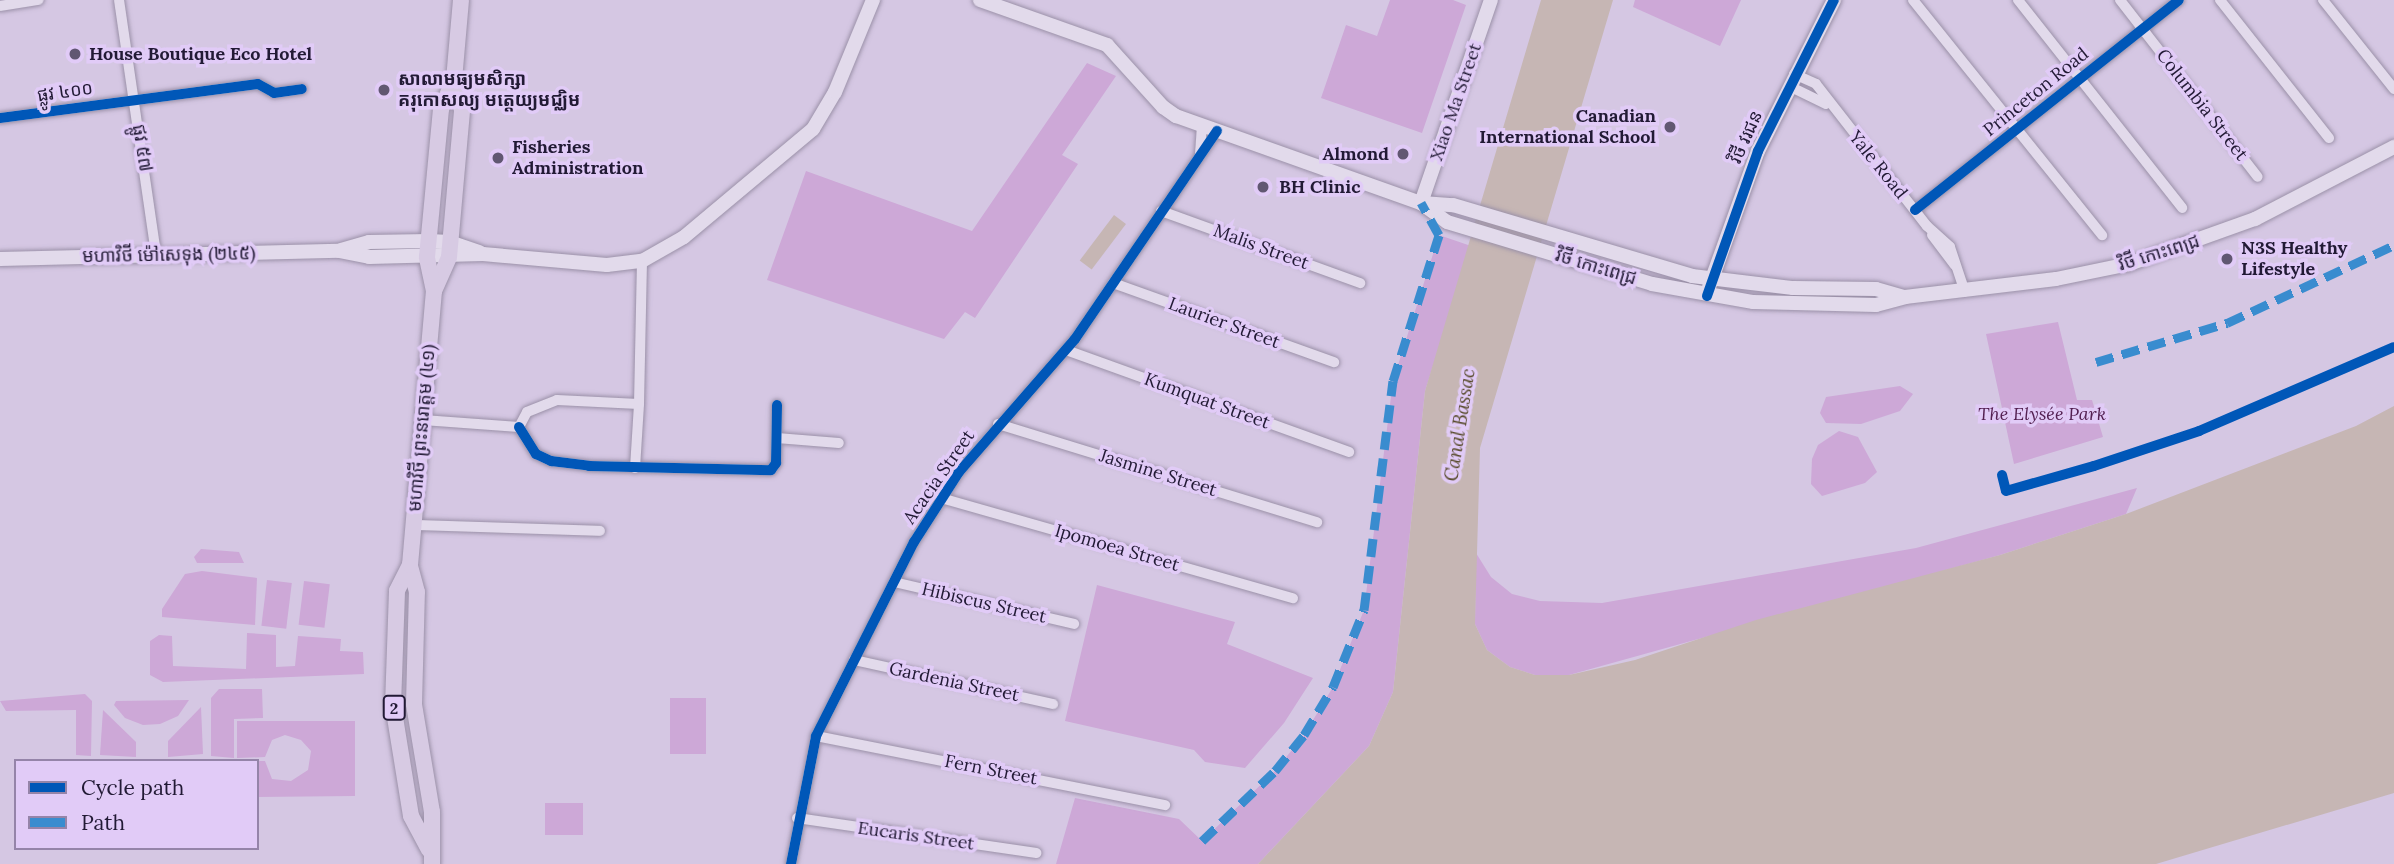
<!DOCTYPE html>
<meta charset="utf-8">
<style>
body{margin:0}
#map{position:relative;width:2394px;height:864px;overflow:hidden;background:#d5c7e3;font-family:Lora,"Noto Sans Khmer",serif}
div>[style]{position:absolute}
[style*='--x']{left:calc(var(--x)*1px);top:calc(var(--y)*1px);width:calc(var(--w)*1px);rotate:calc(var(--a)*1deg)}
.green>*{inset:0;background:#cda8d7;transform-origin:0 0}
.water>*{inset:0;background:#c6b6b4;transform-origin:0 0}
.roads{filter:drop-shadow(0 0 2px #9b91a8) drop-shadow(0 0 2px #9b91a8)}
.street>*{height:10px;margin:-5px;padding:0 5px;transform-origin:5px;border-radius:5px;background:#e2daeb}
.secondary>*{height:14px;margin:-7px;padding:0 7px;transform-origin:7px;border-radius:7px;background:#e2daeb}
.primary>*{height:16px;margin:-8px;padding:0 8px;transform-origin:8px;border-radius:8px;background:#d7cae3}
.quiet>*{height:9px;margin-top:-4.5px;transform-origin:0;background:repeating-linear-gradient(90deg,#398ccf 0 18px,transparent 0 27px)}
.cycleway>*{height:10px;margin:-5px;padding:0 5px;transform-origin:5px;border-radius:5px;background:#0057b8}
.dots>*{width:19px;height:19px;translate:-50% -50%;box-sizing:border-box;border:4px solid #e1cbf7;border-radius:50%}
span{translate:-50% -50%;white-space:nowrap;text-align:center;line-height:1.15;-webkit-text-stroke:7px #e1cbf7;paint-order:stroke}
.shield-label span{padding:2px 5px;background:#e1cbf7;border:2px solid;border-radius:5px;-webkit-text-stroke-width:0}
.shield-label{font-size:16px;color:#221a35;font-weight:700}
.poi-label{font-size:18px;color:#221a35;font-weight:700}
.left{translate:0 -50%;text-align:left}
.right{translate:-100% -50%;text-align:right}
.street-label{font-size:18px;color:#221a35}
.park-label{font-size:18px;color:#532051;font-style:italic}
.water-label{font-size:19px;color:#564929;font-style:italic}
.legend{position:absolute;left:14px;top:759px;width:245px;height:91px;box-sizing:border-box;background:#e1cbf7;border:2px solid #9584a9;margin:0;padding:9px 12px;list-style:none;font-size:21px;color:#221a35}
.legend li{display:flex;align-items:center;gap:14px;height:35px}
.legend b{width:35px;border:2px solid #9584a9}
</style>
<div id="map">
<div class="green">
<div style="clip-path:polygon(1390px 0,1453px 0,1466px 5px,1422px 133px,1321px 98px,1346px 25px,1377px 36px)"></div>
<div style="clip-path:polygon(1635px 0,1741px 0,1720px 46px,1633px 7px)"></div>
<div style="clip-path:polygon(1087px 63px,1116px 76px,1062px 155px,1078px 164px,975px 318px,965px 312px,944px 339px,767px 280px,806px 171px,972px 231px)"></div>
<div style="clip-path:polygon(1439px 235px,1471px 246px,1425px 391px,1393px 692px,1369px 746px,1258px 864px,1056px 864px,1075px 798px,1179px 819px,1202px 841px,1275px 771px,1304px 735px,1333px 687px,1364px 610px,1393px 381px)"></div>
<div style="clip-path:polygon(2058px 322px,2077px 400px,2092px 400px,2103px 437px,2014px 464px,1986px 334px)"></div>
<div style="clip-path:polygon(1900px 386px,1913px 394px,1900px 411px,1861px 424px,1826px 423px,1820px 413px,1826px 397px)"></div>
<div style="clip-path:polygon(1839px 431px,1858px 437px,1877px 472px,1865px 483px,1822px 496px,1811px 484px,1812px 459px,1818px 445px)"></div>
<div style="clip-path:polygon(2137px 488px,2126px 514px,2000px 555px,1569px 675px,1535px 675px,1510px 667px,1487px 650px,1475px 624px,1476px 553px,1491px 577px,1512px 594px,1540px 601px,1602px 603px,1916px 548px)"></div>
<div style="clip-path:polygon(201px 549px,239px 552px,244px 563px,197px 563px,194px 557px)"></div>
<div style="clip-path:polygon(202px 571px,257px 578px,255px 625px,162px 617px,162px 609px,185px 574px)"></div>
<div style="left:267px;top:580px;width:25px;height:46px;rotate:7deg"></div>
<div style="left:304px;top:581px;width:26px;height:44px;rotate:7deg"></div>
<div style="clip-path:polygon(1097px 585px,1235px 622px,1227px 644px,1313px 678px,1284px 723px,1245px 768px,1205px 762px,1194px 750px,1065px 721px)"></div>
<div style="clip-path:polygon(247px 633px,276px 635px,276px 667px,295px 666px,298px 636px,341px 639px,340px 651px,363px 652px,364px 674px,163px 682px,150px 675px,150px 641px,159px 635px,172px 636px,173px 666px,246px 669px)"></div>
<div style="clip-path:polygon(219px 689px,262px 689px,263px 718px,234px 719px,234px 758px,211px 756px,211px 698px)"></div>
<div style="clip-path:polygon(85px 694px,92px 701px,91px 756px,76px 755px,76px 710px,6px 711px,0 701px)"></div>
<div style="left:706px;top:698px;width:56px;height:36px;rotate:90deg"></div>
<div style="clip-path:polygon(189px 700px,178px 716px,160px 724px,143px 725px,125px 718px,114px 705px,116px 701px)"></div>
<div style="clip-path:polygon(201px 707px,203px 754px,168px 757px,168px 741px)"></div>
<div style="clip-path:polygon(103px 710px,136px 742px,136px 757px,100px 755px)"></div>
<div style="clip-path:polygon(237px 721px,355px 721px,355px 796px,257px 797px,257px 761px,265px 761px,272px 779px,291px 781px,308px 770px,311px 751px,301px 740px,285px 735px,272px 740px,265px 757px,237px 758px)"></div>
<div style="left:545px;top:803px;width:38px;height:32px"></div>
</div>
<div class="water">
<div style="clip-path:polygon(1541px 0,1613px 0,1480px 448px,1475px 624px,1487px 650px,1510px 667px,1535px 675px,1569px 675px,1635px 660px,1756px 620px,2000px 555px,2126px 514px,2356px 426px,2394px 406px,2394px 793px,2156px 864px,1258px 864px,1369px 746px,1393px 692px,1425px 391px)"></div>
<div style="left:1114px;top:215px;width:15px;height:57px;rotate:37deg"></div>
</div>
<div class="roads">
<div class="street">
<div style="--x:119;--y:0;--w:258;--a:81.7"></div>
<div style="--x:1913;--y:0;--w:302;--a:51.2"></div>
<div style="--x:2018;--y:0;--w:265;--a:51.7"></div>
<div style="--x:2120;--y:0;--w:224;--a:52.1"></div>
<div style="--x:2220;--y:0;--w:176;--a:51.7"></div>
<div style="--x:2323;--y:0;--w:114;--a:51.4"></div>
<div style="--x:0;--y:6;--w:39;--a:-9"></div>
<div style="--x:1794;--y:74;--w:24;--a:24"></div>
<div style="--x:1816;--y:84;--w:180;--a:52"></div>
<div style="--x:1927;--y:226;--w:31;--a:42"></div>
<div style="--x:1950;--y:247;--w:47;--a:71.6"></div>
<div style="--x:1789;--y:86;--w:41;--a:25.9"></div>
<div style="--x:0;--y:118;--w:260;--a:-7.5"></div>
<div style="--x:258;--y:84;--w:18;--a:29"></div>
<div style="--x:274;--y:93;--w:28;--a:-8"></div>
<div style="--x:1200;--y:154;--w:28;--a:-86"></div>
<div style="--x:1915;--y:210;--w:337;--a:-38.5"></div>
<div style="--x:1161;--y:211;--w:212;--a:19.9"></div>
<div style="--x:1932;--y:235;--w:38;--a:53"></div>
<div style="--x:1113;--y:283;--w:235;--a:19.7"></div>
<div style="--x:1066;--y:350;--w:301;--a:19.8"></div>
<div style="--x:423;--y:420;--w:96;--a:4.2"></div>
<div style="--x:998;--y:424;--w:334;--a:17.1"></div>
<div style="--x:519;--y:427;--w:32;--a:58"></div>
<div style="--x:536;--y:454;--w:17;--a:25"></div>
<div style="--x:551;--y:461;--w:38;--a:7"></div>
<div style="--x:589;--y:466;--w:182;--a:1.3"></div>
<div style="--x:771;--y:470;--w:9;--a:-54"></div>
<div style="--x:776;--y:463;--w:58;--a:-89"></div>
<div style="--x:519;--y:427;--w:17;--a:-62"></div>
<div style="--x:527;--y:412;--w:32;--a:-22"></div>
<div style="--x:557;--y:400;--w:82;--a:2.8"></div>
<div style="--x:639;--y:404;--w:143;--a:-88.8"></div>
<div style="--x:777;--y:438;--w:62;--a:4.6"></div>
<div style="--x:635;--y:468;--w:64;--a:-86.4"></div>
<div style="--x:941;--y:498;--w:366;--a:15.9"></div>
<div style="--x:414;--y:525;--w:186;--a:1.8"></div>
<div style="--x:894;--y:582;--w:185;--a:13.1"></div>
<div style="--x:854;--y:660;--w:204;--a:12.5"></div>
<div style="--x:816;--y:736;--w:356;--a:11.2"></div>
<div style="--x:797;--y:818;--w:242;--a:8.3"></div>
<div style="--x:791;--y:864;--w:130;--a:-78.9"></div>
<div style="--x:816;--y:736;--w:217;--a:-63.2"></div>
<div style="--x:914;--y:542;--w:83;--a:-57.3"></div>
<div style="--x:959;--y:472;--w:176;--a:-48.9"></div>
<div style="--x:1075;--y:339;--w:252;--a:-55.7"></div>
</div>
<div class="secondary">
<div style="--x:980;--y:0;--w:135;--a:19.5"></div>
<div style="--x:1107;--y:45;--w:84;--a:47.9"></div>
<div style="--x:1163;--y:107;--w:16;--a:35"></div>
<div style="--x:1176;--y:116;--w:260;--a:19.6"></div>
<div style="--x:1421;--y:203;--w:32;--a:36"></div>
<div style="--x:1447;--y:222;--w:214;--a:16.8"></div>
<div style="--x:1652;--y:284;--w:103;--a:10.1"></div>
<div style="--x:1753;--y:302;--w:123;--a:1.4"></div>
<div style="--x:1876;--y:305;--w:30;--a:-15"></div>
<div style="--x:1905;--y:297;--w:152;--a:-6.8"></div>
<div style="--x:2056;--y:279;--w:75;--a:-11.6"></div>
<div style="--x:2129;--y:264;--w:134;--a:-19.7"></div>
<div style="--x:2255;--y:219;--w:157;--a:-27.4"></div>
<div style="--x:1421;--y:203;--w:215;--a:-71"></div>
<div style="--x:1422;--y:203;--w:31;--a:4"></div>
<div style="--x:1453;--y:205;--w:249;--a:16.5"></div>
<div style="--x:1692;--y:276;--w:102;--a:6.8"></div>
<div style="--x:1793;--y:288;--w:83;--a:0.7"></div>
<div style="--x:1876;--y:289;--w:29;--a:16"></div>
<div style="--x:341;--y:250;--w:29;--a:-16"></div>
<div style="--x:369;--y:242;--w:60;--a:-1"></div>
<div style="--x:429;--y:241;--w:21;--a:3"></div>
<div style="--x:450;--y:242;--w:31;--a:19"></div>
<div style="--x:0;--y:259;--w:339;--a:-1.4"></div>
<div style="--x:339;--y:251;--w:31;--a:11"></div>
<div style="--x:369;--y:257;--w:114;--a:-1.5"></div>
<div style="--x:483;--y:254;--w:124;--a:5.1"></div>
<div style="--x:607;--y:265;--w:35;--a:-7"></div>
<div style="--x:642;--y:261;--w:48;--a:-29.7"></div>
<div style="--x:684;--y:237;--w:168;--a:-39.9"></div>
<div style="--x:813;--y:129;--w:43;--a:-59.3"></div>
<div style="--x:835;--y:92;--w:100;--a:-67.6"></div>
<div style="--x:1709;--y:287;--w:145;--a:-70.2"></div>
<div style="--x:1758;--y:151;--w:169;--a:-63.3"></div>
</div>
<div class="primary">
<div style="--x:434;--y:291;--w:37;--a:-66"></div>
<div style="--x:449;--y:257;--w:148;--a:-84.9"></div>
<div style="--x:462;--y:110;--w:31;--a:-105"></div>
<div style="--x:410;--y:565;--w:29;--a:117"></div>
<div style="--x:397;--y:591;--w:114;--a:92"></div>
<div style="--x:393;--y:705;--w:112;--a:80.8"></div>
<div style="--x:411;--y:816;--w:38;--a:62"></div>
<div style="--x:432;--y:864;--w:52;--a:-90"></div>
<div style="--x:432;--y:812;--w:109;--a:-99.5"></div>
<div style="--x:414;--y:704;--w:112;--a:-88.5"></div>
<div style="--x:417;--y:592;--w:28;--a:-105"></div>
<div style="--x:410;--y:565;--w:275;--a:-85"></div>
<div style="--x:434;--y:291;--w:35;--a:-102"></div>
<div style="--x:427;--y:257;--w:149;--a:-84.6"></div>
<div style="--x:441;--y:109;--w:32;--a:-66"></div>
<div style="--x:454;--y:80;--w:80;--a:-85"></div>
</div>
</div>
<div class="quiet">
<div style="--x:2096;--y:362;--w:137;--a:-16.6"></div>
<div style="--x:2227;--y:323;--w:184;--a:-25"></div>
<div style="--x:1202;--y:841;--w:101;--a:-43.8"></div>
<div style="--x:1275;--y:771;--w:46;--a:-51.1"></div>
<div style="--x:1304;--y:735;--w:56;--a:-58.9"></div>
<div style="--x:1333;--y:687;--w:83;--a:-68.1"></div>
<div style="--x:1364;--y:610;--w:231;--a:-82.8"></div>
<div style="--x:1393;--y:381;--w:153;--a:-72.5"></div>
<div style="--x:1439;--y:235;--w:37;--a:-119"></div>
</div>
<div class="cycleway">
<div style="--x:0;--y:118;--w:260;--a:-7.5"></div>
<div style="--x:258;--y:84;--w:18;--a:29"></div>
<div style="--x:274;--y:93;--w:28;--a:-8"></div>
<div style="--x:1915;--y:210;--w:337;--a:-38.5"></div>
<div style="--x:1707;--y:296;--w:154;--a:-70.6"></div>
<div style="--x:1758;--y:151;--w:169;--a:-63.3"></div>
<div style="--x:519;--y:427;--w:32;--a:58"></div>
<div style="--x:536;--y:454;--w:17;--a:25"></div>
<div style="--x:551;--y:461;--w:38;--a:7"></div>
<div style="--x:589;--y:466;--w:182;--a:1.3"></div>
<div style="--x:771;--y:470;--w:9;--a:-54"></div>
<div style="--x:776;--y:463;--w:58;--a:-89"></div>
<div style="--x:2002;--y:475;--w:16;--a:76"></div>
<div style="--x:2006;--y:491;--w:91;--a:-15.9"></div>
<div style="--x:2094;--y:466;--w:111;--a:-18.4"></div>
<div style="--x:2199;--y:431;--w:212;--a:-23.3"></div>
<div style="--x:791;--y:864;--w:130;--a:-78.9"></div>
<div style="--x:816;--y:736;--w:217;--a:-63.2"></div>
<div style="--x:914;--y:542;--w:83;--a:-57.3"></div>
<div style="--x:959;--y:472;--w:176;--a:-48.9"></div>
<div style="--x:1075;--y:339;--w:252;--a:-55.7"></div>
</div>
<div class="dots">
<div style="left:75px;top:54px;background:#615772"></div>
<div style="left:384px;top:90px;background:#615772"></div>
<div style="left:1670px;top:127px;background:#615772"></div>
<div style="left:1403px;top:154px;background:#615772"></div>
<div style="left:498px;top:158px;background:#615772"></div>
<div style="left:1263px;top:187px;background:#615772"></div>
<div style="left:2227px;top:259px;background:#615772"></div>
</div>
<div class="shield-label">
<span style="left:394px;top:708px">2</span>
</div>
<div class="poi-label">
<span class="left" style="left:89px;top:54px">House Boutique Eco Hotel</span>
<span class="left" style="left:398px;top:90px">សាលាមធ្យមសិក្សា<br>គរុកោសល្យ មត្តេយ្យមជ្ឈិម</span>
<span class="right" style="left:1656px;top:127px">Canadian<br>International School</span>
<span class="left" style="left:512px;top:158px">Fisheries<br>Administration</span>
<span class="right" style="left:1389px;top:154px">Almond</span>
<span class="left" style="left:1279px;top:187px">BH Clinic</span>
<span class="left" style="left:2241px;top:259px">N3S Healthy<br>Lifestyle</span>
</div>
<div class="street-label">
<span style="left:65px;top:92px;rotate:-8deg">ផ្លូវ ៤០០</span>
<span style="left:2036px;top:92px;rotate:-39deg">Princeton Road</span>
<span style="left:1456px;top:102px;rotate:-71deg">Xiao Ma Street</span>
<span style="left:2202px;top:105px;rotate:52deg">Columbia Street</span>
<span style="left:1746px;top:137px;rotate:-66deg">វិថី វរជន</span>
<span style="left:142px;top:148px;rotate:81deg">ផ្លូវ ៥៧</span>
<span style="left:1878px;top:165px;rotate:51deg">Yale Road</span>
<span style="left:1261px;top:247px;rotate:20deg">Malis Street</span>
<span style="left:2159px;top:253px;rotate:-17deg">វិថី កោះពេជ្រ</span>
<span style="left:169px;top:255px;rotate:-1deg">មហាវិថី ម៉ៅសេទុង (២៤៥)</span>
<span style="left:1596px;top:267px;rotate:17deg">វិថី កោះពេជ្រ</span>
<span style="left:1224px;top:323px;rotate:20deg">Laurier Street</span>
<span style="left:1207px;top:401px;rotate:20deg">Kumquat Street</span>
<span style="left:422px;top:428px;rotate:-85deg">មហាវិថី ព្រះនរោត្តម (៤១)</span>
<span style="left:1158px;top:473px;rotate:17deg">Jasmine Street</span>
<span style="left:939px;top:477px;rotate:-55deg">Acacia Street</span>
<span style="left:1117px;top:548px;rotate:16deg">Ipomoea Street</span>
<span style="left:984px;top:603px;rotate:13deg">Hibiscus Street</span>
<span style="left:954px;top:682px;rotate:12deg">Gardenia Street</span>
<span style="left:991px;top:770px;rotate:11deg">Fern Street</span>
<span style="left:916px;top:836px;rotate:8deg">Eucaris Street</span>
</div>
<div class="park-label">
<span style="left:2042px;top:414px">The Elysée Park</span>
</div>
<div class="water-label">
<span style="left:1460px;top:425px;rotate:-81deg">Canal Bassac</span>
</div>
<ul class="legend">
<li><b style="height:9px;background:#0057b8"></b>Cycle path</li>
<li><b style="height:9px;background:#398ccf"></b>Path</li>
</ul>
</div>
